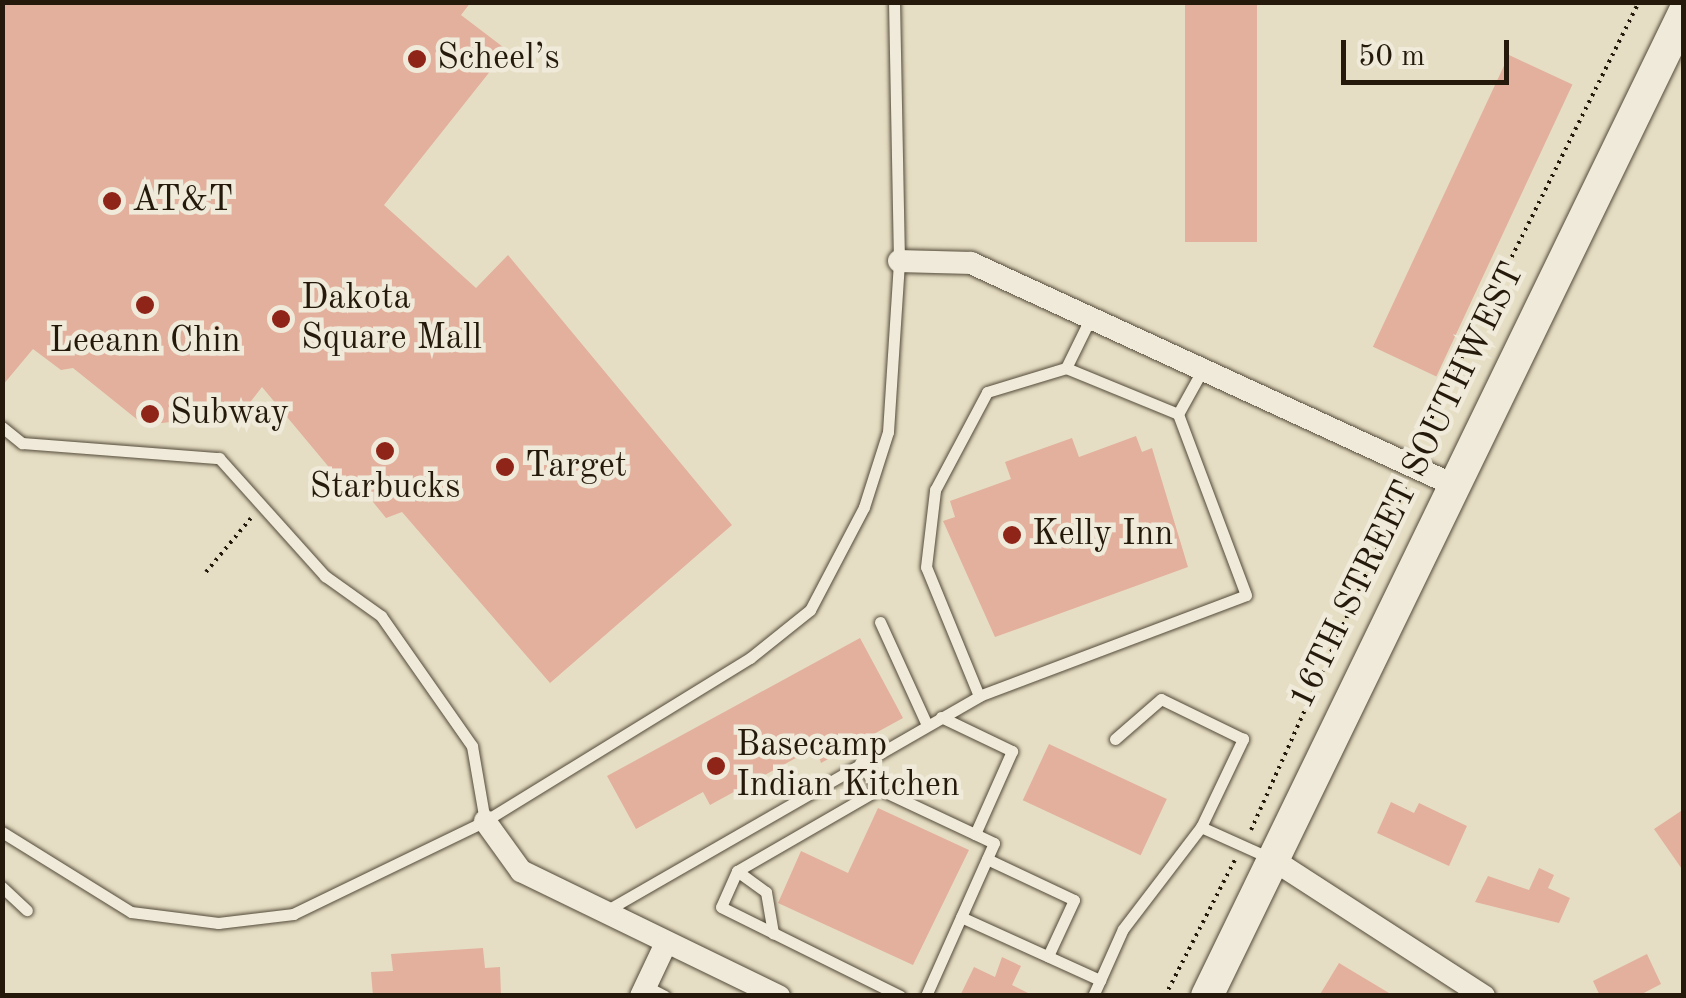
<!DOCTYPE html>
<meta charset="utf-8">
<style>
body{margin:0}
#map{position:relative;width:1686px;height:998px;overflow:hidden;background:#e6dec4;font-family:"Old Standard TT",serif}
div>[style]{position:absolute}
[style*='--x']{left:calc(var(--x)*1px);top:calc(var(--y)*1px);width:calc(var(--w)*1px);rotate:calc(var(--a)*1deg)}
.building>*{inset:0;background:#e2b09c;transform-origin:0 0}
.path>*{height:4px;margin-top:-2px;transform-origin:0;background:repeating-linear-gradient(90deg,#24190b 0 2.5px,transparent 0 7.5px)}
.roads{filter:drop-shadow(0 0 2px #544a39) drop-shadow(0 0 2px #544a39)}
.service>*{height:11px;margin:-5.5px;padding:0 5.5px;transform-origin:5.5px;border-radius:5.5px;background:#efead9}
.minor>*{height:22px;margin:-11px;padding:0 11px;transform-origin:11px;border-radius:11px;background:#efead9}
.secondary>*{height:32px;margin:-16px;padding:0 16px;transform-origin:16px;border-radius:16px;background:#efead9}
.dots>*{width:28px;height:28px;translate:-50% -50%;box-sizing:border-box;border:5px solid #efead9;border-radius:50%}
span{translate:-50% -50%;white-space:nowrap;text-align:center;line-height:1.15;-webkit-text-stroke:9px #efead9;paint-order:stroke}
.poi-label{font-size:35px;color:#24190b}
.left{translate:0 -50%;text-align:left}
.street-label{font-size:35px;color:#24190b}
.frame{position:absolute;inset:0;border:5px solid #24190b;pointer-events:none}
.scale{position:absolute;left:1341px;top:40px;width:168px;height:45px;box-sizing:border-box;border:5px solid #24190b;border-top:0;padding-left:12px;font-size:30px;line-height:35px;white-space:nowrap;color:#24190b;-webkit-text-stroke:8px #efead9;paint-order:stroke}
</style>
<div id="map">
<div class="building">
<div style="clip-path:polygon(2px 2px,471px 2px,461px 15px,507px 50px,384px 205px,476px 288px,508px 255px,732px 525px,550px 683px,402px 512px,386px 518px,369px 497px,358px 502px,262px 387px,241px 414px,144px 425px,73px 368px,61px 370px,33px 349px,2px 386px)"></div>
<div style="left:1185px;top:2px;width:72px;height:240px"></div>
<div style="left:1509px;top:55px;width:70px;height:322px;rotate:25deg"></div>
<div style="clip-path:polygon(1136px 436px,1142px 452px,1152px 448px,1188px 567px,995px 637px,943px 521px,955px 517px,950px 501px,1011px 479px,1005px 462px,1072px 438px,1079px 457px)"></div>
<div style="clip-path:polygon(860px 638px,903px 718px,821px 763px,816px 747px,710px 805px,703px 792px,636px 829px,607px 776px)"></div>
<div style="left:1049px;top:744px;width:130px;height:62px;rotate:25deg"></div>
<div style="clip-path:polygon(1391px 802px,1414px 813px,1419px 803px,1467px 826px,1449px 866px,1377px 833px)"></div>
<div style="clip-path:polygon(878px 808px,969px 850px,913px 965px,778px 903px,801px 851px,848px 873px)"></div>
<div style="clip-path:polygon(1684px 809px,1684px 872px,1654px 829px)"></div>
<div style="clip-path:polygon(1539px 868px,1554px 875px,1548px 888px,1570px 898px,1559px 923px,1475px 902px,1488px 876px,1529px 890px)"></div>
<div style="clip-path:polygon(483px 948px,485px 968px,500px 967px,501px 996px,373px 996px,371px 972px,393px 971px,391px 954px)"></div>
<div style="clip-path:polygon(1647px 954px,1661px 984px,1638px 996px,1600px 996px,1593px 981px)"></div>
<div style="clip-path:polygon(1002px 957px,1021px 966px,1012px 985px,1034px 996px,960px 996px,974px 967px,995px 977px)"></div>
<div style="clip-path:polygon(1339px 963px,1394px 996px,1319px 996px)"></div>
</div>
<div class="path">
<div style="--x:1418;--y:445;--w:495;--a:-63.5"></div>
<div style="--x:206;--y:572;--w:70;--a:-50.2"></div>
<div style="--x:1251;--y:830;--w:376;--a:-65.8"></div>
<div style="--x:1165;--y:996;--w:153;--a:-62.8"></div>
</div>
<div class="roads">
<div class="service">
<div style="--x:1066;--y:368;--w:121;--a:22.3"></div>
<div style="--x:2;--y:427;--w:26;--a:39"></div>
<div style="--x:22;--y:443;--w:198;--a:4.4"></div>
<div style="--x:219;--y:458;--w:159;--a:48.1"></div>
<div style="--x:325;--y:576;--w:69;--a:35.5"></div>
<div style="--x:381;--y:616;--w:159;--a:55"></div>
<div style="--x:472;--y:746;--w:76;--a:80.2"></div>
<div style="--x:880;--y:622;--w:113;--a:65.5"></div>
<div style="--x:979;--y:696;--w:139;--a:-112.3"></div>
<div style="--x:926;--y:567;--w:78;--a:-83.3"></div>
<div style="--x:935;--y:490;--w:111;--a:-62"></div>
<div style="--x:987;--y:392;--w:83;--a:-16.9"></div>
<div style="--x:1066;--y:368;--w:59;--a:-63.9"></div>
<div style="--x:941;--y:717;--w:79;--a:25.6"></div>
<div style="--x:1012;--y:751;--w:91;--a:114"></div>
<div style="--x:860;--y:763;--w:32;--a:54"></div>
<div style="--x:879;--y:789;--w:164;--a:150"></div>
<div style="--x:737;--y:871;--w:39;--a:114"></div>
<div style="--x:721;--y:907;--w:200;--a:26.4"></div>
<div style="--x:879;--y:789;--w:127;--a:25.2"></div>
<div style="--x:994;--y:843;--w:167;--a:114"></div>
<div style="--x:1201;--y:827;--w:78;--a:24.3"></div>
<div style="--x:2;--y:832;--w:152;--a:31.8"></div>
<div style="--x:131;--y:912;--w:88;--a:7.2"></div>
<div style="--x:218;--y:923;--w:76;--a:-6.8"></div>
<div style="--x:293;--y:914;--w:213;--a:-25.8"></div>
<div style="--x:485;--y:821;--w:311;--a:-31.6"></div>
<div style="--x:750;--y:658;--w:77;--a:-38.7"></div>
<div style="--x:810;--y:610;--w:116;--a:-62.3"></div>
<div style="--x:864;--y:507;--w:79;--a:-72.3"></div>
<div style="--x:888;--y:432;--w:171;--a:-86.3"></div>
<div style="--x:899;--y:261;--w:259;--a:-91.1"></div>
<div style="--x:987;--y:859;--w:96;--a:25.2"></div>
<div style="--x:1074;--y:900;--w:62;--a:114.9"></div>
<div style="--x:737;--y:871;--w:36;--a:36"></div>
<div style="--x:766;--y:892;--w:42;--a:80.3"></div>
<div style="--x:2;--y:887;--w:34;--a:43"></div>
<div style="--x:604;--y:912;--w:433;--a:-29.9"></div>
<div style="--x:979;--y:696;--w:285;--a:-20.7"></div>
<div style="--x:1246;--y:595;--w:193;--a:-110.6"></div>
<div style="--x:1178;--y:414;--w:54;--a:-61"></div>
<div style="--x:961;--y:917;--w:153;--a:24.4"></div>
<div style="--x:645;--y:986;--w:22;--a:27"></div>
<div style="--x:1093;--y:996;--w:73;--a:-65.9"></div>
<div style="--x:1123;--y:929;--w:128;--a:-52.6"></div>
<div style="--x:1201;--y:827;--w:98;--a:-64.5"></div>
<div style="--x:1243;--y:739;--w:91;--a:-154"></div>
<div style="--x:1161;--y:699;--w:61;--a:139"></div>
</div>
<div class="minor">
<div style="--x:899;--y:261;--w:72;--a:1.6"></div>
<div style="--x:971;--y:263;--w:526;--a:24.71"></div>
<div style="--x:485;--y:821;--w:62;--a:54.2"></div>
<div style="--x:521;--y:871;--w:287;--a:25.9"></div>
<div style="--x:1275;--y:861;--w:249;--a:32.9"></div>
<div style="--x:641;--y:996;--w:59;--a:-64.7"></div>
</div>
<div class="secondary">
<div style="--x:1207;--y:996;--w:1093;--a:-64.12"></div>
</div>
</div>
<div class="dots">
<div style="left:417px;top:59px;background:#8f2418"></div>
<div style="left:112px;top:201px;background:#8f2418"></div>
<div style="left:145px;top:305px;background:#8f2418"></div>
<div style="left:281px;top:319px;background:#8f2418"></div>
<div style="left:150px;top:414px;background:#8f2418"></div>
<div style="left:385px;top:451px;background:#8f2418"></div>
<div style="left:505px;top:467px;background:#8f2418"></div>
<div style="left:1012px;top:535px;background:#8f2418"></div>
<div style="left:716px;top:766px;background:#8f2418"></div>
</div>
<div class="poi-label">
<span class="left" style="left:437px;top:59px">Scheel’s</span>
<span class="left" style="left:132px;top:201px">AT&amp;T</span>
<span class="left" style="left:301px;top:319px">Dakota<br>Square Mall</span>
<span style="left:145px;top:342px">Leeann Chin</span>
<span class="left" style="left:170px;top:414px">Subway</span>
<span class="left" style="left:525px;top:467px">Target</span>
<span style="left:385px;top:488px">Starbucks</span>
<span class="left" style="left:1032px;top:535px">Kelly Inn</span>
<span class="left" style="left:736px;top:766px">Basecamp<br>Indian Kitchen</span>
</div>
<div class="street-label">
<span style="left:1408px;top:486px;rotate:-64deg">16TH STREET SOUTHWEST</span>
</div>
<div class="frame"></div>
<div class="scale">50 m</div>
</div>
